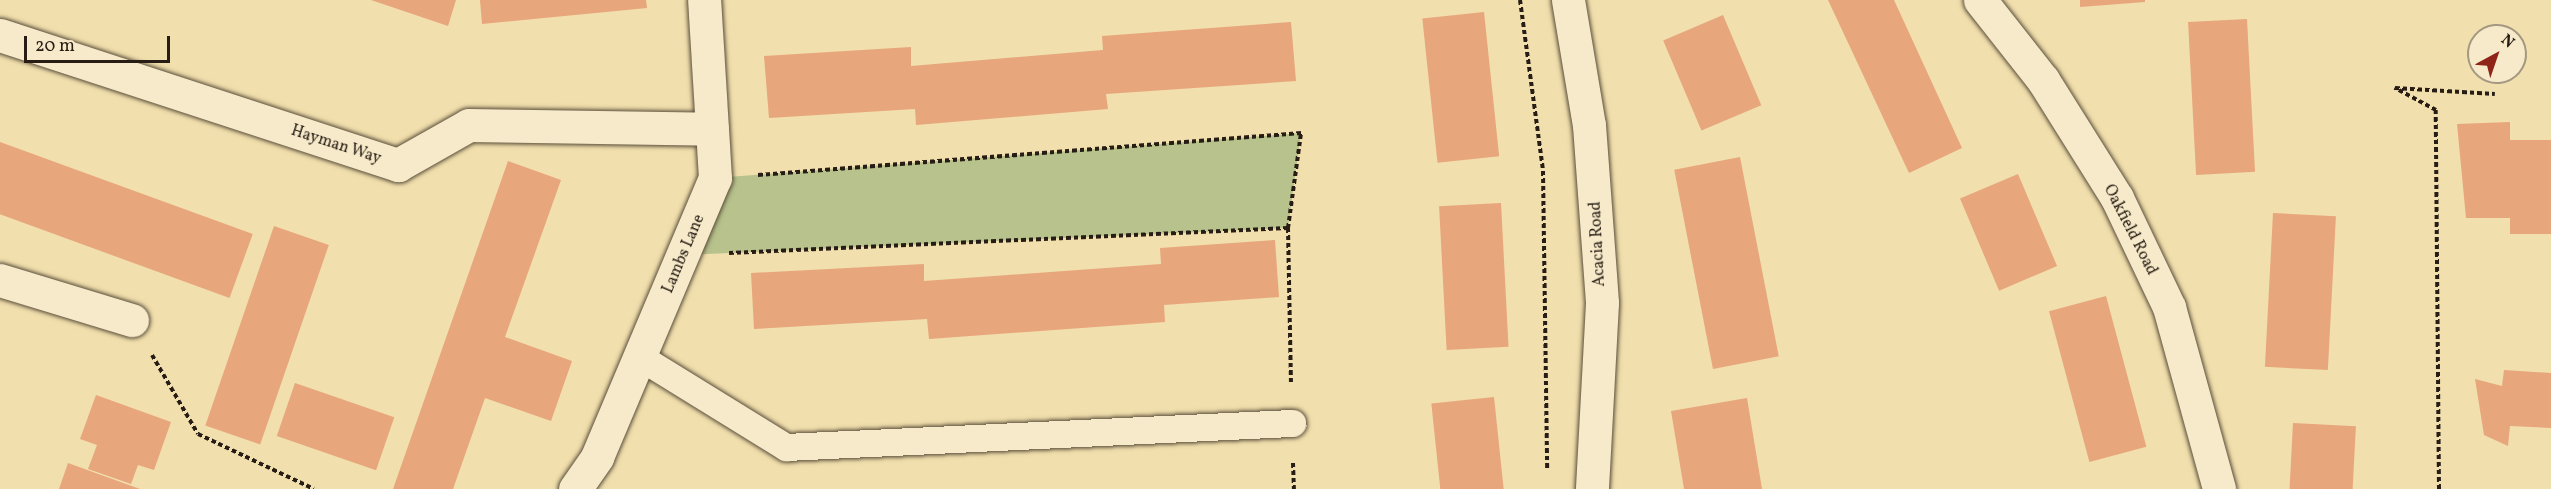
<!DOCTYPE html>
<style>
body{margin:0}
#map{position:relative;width:2551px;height:489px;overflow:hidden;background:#f1dfad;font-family:Vollkorn,serif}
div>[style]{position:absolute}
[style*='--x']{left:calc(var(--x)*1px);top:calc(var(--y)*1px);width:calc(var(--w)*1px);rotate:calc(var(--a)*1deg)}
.green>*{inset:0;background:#b7c28c}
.building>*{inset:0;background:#e8a67c;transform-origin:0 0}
.path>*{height:4px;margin-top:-2px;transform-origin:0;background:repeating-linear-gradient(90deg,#281d14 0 4.5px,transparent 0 7.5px)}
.roads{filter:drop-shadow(0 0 2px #5a4e3a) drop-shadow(0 0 2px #5a4e3a)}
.service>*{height:27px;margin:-13.5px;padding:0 13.5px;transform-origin:13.5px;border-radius:13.5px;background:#f6eaca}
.minor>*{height:33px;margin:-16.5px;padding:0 16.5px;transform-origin:16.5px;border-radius:16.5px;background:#f6eaca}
span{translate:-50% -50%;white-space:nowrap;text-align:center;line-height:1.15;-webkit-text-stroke:6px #f6eaca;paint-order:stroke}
.street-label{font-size:16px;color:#281d14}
.north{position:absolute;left:2467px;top:24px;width:60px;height:60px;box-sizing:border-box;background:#f6eaca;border:2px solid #a49881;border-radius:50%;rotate:40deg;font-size:16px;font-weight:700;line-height:24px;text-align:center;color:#281d14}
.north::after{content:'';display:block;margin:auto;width:21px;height:27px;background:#8f2418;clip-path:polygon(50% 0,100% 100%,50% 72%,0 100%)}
.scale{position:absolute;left:24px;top:36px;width:146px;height:27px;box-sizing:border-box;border:3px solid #281d14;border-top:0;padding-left:8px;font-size:18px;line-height:21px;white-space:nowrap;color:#281d14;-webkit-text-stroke:4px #f6eaca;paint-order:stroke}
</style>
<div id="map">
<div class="green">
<div style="clip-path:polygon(1301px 133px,1288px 228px,683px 255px,715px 178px)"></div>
</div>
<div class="building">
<div style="clip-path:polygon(371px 0,456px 0,448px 26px)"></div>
<div style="clip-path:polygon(480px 0,646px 0,647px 8px,482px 24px)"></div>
<div style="clip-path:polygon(1828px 0,1894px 0,1962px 148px,1909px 173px)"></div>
<div style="clip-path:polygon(2080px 0,2145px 0,2145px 2px,2080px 7px)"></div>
<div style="left:1484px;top:12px;width:145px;height:62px;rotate:84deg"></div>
<div style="left:1723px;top:15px;width:98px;height:65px;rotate:67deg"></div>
<div style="left:2247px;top:19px;width:153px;height:59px;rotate:87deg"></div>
<div style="clip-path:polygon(1291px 22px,1296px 81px,1106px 94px,1108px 109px,916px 125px,915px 109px,769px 118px,764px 56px,911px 47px,911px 66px,1103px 50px,1102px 36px)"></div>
<div style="clip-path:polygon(2510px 122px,2510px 140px,2551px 140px,2551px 234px,2510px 234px,2510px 218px,2466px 218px,2457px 124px)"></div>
<div style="left:0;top:142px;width:269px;height:68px;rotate:20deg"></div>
<div style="left:1740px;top:157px;width:203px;height:67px;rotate:79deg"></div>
<div style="clip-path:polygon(508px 161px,561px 180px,505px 337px,572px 361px,551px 421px,485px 398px,453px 489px,393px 489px)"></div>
<div style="left:2018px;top:174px;width:100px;height:63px;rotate:67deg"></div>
<div style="left:1501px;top:203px;width:144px;height:62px;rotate:87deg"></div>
<div style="left:2273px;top:213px;width:63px;height:154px;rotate:3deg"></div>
<div style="left:274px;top:226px;width:58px;height:211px;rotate:19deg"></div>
<div style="clip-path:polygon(1275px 240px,1279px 297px,1164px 305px,1165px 322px,929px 339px,927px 319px,754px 329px,751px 273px,924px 264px,924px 281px,1161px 264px,1160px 248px)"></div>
<div style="left:2106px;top:296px;width:156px;height:59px;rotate:75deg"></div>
<div style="clip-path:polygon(2504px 370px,2551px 373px,2551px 428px,2510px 426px,2508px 446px,2484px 435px,2475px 379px,2502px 386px)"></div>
<div style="left:295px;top:383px;width:105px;height:56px;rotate:19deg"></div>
<div style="clip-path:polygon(96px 395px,171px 422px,154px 470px,138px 465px,131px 484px,88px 469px,97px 445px,80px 439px)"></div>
<div style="left:1494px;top:397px;width:93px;height:63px;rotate:84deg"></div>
<div style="clip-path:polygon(1747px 398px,1762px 489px,1684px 489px,1671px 411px)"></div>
<div style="left:2293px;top:423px;width:63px;height:66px;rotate:3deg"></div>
<div style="clip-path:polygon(68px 463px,140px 489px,59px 489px)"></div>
</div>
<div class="path">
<div style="--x:1520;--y:0;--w:173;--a:82.3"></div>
<div style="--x:1543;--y:171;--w:300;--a:89.2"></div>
<div style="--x:1288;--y:228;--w:155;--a:88.9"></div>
<div style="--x:729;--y:253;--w:560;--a:-2.56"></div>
<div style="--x:1288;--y:228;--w:96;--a:-82.2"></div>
<div style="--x:1301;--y:133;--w:545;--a:175.58"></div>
<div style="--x:152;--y:355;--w:91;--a:59.8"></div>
<div style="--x:198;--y:434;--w:128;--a:25.4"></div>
<div style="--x:1293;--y:463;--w:26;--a:88"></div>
<div style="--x:2439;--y:489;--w:379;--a:-90.5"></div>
<div style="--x:2436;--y:110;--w:47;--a:-151.8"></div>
<div style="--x:2395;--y:88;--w:100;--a:3.4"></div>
</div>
<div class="roads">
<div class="service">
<div style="--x:640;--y:357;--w:172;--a:31.7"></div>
<div style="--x:786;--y:447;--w:507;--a:-2.72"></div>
</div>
<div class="minor">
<div style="--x:1568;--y:0;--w:127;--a:80.5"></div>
<div style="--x:1589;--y:125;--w:178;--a:85.8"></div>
<div style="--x:1602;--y:303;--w:186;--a:93.1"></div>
<div style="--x:1980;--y:0;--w:102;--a:51.8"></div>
<div style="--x:2043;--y:80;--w:139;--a:57.9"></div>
<div style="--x:2117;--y:198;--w:121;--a:64.5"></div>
<div style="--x:2169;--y:307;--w:189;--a:74.6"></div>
<div style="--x:0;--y:35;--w:419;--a:18.1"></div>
<div style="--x:398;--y:165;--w:81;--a:-29.4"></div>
<div style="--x:469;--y:125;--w:243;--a:0.9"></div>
<div style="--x:0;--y:280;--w:138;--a:16.9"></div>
<div style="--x:575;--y:489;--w:39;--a:-55"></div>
<div style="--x:597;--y:457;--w:303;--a:-67.1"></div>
<div style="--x:715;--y:178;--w:178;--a:-93.5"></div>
</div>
</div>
<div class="street-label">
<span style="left:336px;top:145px;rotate:18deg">Hayman Way</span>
<span style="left:2130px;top:230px;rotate:63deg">Oakfield Road</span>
<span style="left:1598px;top:244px;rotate:-93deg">Acacia Road</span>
<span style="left:684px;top:254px;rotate:-67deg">Lambs Lane</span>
</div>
<div class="north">N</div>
<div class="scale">20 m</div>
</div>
